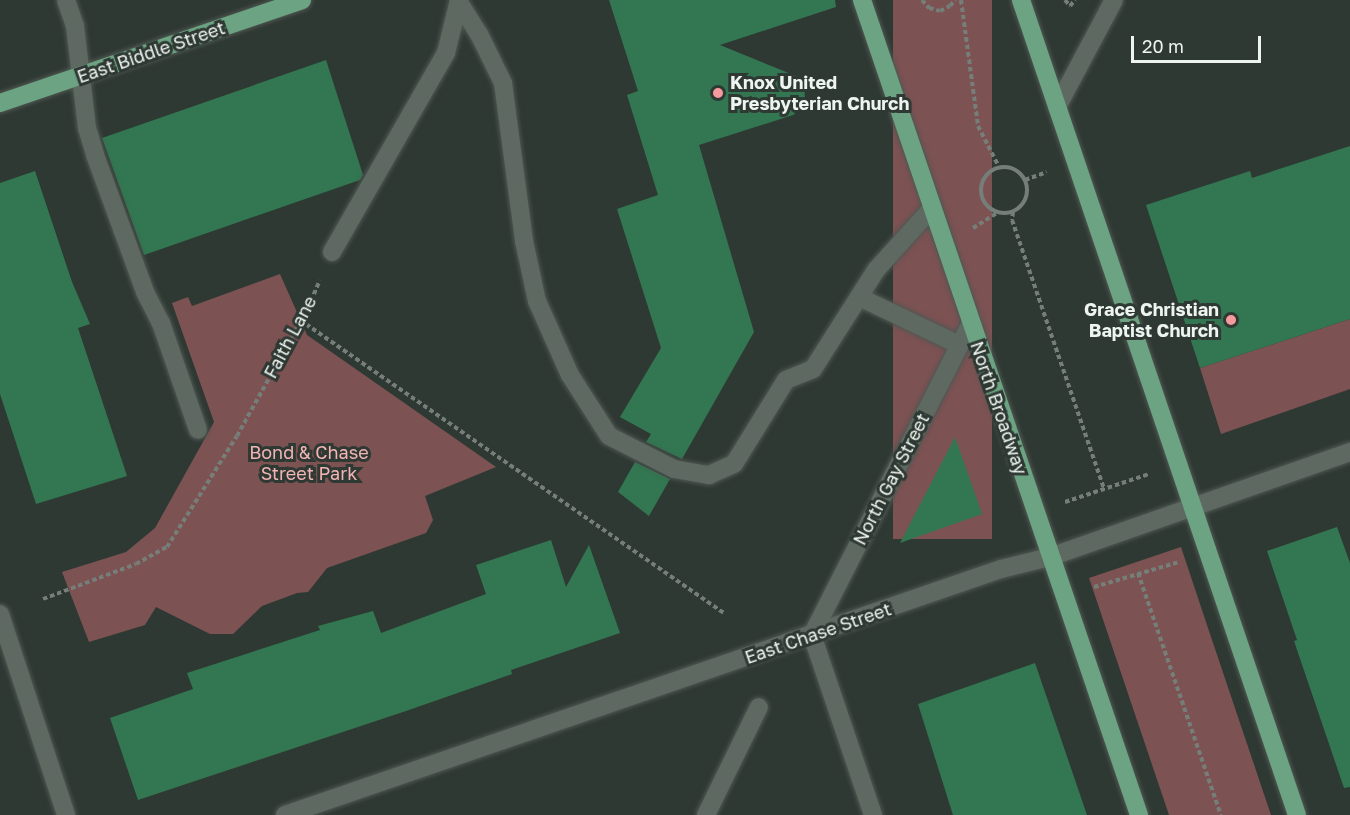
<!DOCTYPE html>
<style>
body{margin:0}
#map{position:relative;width:1350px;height:815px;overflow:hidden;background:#2f3933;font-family:"Golos Text",sans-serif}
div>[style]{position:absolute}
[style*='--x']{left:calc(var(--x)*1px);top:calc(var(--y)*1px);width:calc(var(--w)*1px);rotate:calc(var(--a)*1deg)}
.green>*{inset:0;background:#7d5253;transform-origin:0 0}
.building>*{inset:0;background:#327751}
.path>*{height:4px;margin-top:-2px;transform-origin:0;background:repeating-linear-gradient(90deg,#757e78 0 4.5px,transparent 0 7.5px)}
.path>.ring{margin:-2px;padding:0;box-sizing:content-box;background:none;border:4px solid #757e78;border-radius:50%}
.roads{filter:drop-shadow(0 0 2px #4f5752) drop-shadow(0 0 2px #4f5752)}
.minor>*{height:18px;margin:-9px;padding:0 9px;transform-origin:9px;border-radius:9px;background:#5e6962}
.major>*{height:18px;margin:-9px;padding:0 9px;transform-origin:9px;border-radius:9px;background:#6ca382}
.dots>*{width:16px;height:16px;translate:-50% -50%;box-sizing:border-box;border:3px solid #2f3933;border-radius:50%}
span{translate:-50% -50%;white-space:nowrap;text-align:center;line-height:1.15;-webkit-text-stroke:6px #2f3933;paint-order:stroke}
.street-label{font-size:18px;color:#eef4f0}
.poi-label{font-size:18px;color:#eef4f0;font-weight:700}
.left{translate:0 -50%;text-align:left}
.right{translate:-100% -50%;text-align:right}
.park-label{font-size:18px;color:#f3b4b5}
.scale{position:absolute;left:1131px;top:36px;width:130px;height:27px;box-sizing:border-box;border:3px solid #eef4f0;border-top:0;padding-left:8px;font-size:18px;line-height:21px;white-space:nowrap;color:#eef4f0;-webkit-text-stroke:4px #2f3933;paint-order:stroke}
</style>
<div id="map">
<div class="green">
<div style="left:893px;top:0;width:99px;height:539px"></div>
<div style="clip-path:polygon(280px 274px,307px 335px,496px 467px,425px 496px,433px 520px,426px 533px,327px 568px,308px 592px,297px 593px,262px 606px,233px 634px,210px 634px,156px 607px,145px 625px,89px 642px,62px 572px,126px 552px,155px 528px,214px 422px,172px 303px,188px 297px,192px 306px)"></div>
<div style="clip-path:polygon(1350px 319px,1350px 389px,1221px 434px,1200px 368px)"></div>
<div style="clip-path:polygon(1181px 547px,1208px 628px,1271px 815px,1169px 815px,1089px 578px)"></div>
</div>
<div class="building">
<div style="clip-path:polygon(609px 0,835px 0,836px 7px,720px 45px,796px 76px,804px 86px,805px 98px,801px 109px,793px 115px,699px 145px,754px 332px,682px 459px,646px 442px,651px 434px,620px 417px,661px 348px,617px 209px,658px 195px,627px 95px,638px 91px)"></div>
<div style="clip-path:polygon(326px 60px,363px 175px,360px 180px,144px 255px,102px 138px)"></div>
<div style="clip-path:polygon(1350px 146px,1350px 319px,1200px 368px,1146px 205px,1250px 171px,1252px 178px)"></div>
<div style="clip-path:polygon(35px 171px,72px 282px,90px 324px,78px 328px,127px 476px,36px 504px,0 394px,0 183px)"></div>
<div style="clip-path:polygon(955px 437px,982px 514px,900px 543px)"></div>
<div style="clip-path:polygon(635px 462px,670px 479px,649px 516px,618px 492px)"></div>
<div style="clip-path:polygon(1337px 527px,1350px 563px,1350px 787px,1344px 788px,1294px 641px,1297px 640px,1267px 551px)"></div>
<div style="clip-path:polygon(551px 540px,566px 587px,589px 545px,620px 633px,511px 670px,512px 674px,406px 711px,138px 800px,110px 718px,193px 689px,187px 673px,320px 630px,318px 626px,373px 611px,381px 633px,486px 594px,476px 565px)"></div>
<div style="clip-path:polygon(1035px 663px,1087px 815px,953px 815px,918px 704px)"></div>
</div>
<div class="path">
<div style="--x:922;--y:0;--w:11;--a:49"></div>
<div style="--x:929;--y:8;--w:11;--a:15"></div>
<div style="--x:940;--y:11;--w:11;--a:-27"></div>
<div style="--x:950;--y:6;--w:8;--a:-50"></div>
<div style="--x:961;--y:0;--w:127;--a:82.3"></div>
<div style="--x:978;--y:126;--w:46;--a:62.9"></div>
<div style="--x:1065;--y:0;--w:8;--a:50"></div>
<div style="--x:1070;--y:6;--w:8;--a:-50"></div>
<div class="ring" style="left:981px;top:167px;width:42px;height:42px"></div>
<div style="--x:1025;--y:180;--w:23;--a:-20"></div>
<div style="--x:1013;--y:212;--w:8;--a:97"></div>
<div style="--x:1012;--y:220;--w:283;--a:71.1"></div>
<div style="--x:973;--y:228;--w:28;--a:-32"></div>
<div style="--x:300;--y:320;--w:515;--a:34.65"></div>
<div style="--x:1065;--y:502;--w:89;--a:-18.4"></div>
<div style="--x:1138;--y:573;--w:256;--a:71.1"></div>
<div style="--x:1094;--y:587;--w:89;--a:-16.4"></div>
<div style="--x:43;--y:599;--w:99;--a:-20.6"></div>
<div style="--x:136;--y:564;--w:35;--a:-29"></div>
<div style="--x:167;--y:547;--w:131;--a:-57.8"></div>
<div style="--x:237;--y:436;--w:146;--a:-61"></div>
<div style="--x:308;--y:308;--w:30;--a:-67"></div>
</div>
<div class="roads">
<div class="minor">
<div style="--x:66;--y:0;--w:28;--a:71"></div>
<div style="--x:75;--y:26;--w:103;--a:83.3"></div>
<div style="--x:87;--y:128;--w:28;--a:73"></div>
<div style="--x:95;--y:155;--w:146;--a:69.9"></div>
<div style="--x:145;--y:292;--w:35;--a:63"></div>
<div style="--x:161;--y:323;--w:113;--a:70.9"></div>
<div style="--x:460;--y:4;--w:36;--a:58"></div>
<div style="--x:479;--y:34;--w:55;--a:63.9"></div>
<div style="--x:503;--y:83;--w:159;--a:82.4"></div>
<div style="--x:524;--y:241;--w:61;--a:77.8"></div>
<div style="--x:537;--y:301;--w:81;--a:66"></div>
<div style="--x:570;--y:375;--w:72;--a:57.4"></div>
<div style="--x:609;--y:436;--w:73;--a:26.9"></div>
<div style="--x:674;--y:469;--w:36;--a:10"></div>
<div style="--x:709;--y:475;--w:27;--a:-24"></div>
<div style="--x:734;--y:464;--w:99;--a:-58.2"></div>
<div style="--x:786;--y:380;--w:29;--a:-22"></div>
<div style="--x:813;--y:369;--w:117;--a:-57.5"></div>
<div style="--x:876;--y:270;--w:84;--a:-47.9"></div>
<div style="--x:1057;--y:107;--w:121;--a:-62"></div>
<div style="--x:332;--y:252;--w:229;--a:-60.2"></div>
<div style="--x:446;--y:53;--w:55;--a:-76.2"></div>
<div style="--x:859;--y:297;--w:111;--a:25.6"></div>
<div style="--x:0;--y:614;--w:212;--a:71.8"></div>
<div style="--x:285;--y:815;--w:757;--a:-18.96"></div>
<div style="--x:1001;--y:569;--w:50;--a:-13.8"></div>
<div style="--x:1050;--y:557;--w:318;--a:-19.3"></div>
<div style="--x:706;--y:815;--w:120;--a:-63.9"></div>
<div style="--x:873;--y:815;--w:190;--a:-108.7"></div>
<div style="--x:812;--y:635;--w:350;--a:-63"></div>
</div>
<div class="major">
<div style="--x:862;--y:0;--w:861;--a:71.23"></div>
<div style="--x:1021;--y:0;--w:860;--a:71.29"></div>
<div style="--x:0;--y:103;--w:319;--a:-18.8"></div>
</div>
</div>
<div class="dots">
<div style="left:718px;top:93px;background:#f59b9e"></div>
<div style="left:1231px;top:320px;background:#f59b9e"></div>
</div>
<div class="street-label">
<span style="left:151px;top:52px;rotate:-19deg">East Biddle Street</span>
<span style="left:290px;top:337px;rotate:-62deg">Faith Lane</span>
<span style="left:999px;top:408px;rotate:71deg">North Broadway</span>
<span style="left:891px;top:479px;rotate:-63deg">North Gay Street</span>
<span style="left:818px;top:633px;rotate:-19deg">East Chase Street</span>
</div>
<div class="poi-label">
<span class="left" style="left:730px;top:93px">Knox United<br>Presbyterian Church</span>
<span class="right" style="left:1219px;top:320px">Grace Christian<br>Baptist Church</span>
</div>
<div class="park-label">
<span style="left:309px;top:463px">Bond &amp; Chase<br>Street Park</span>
</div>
<div class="scale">20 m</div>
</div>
